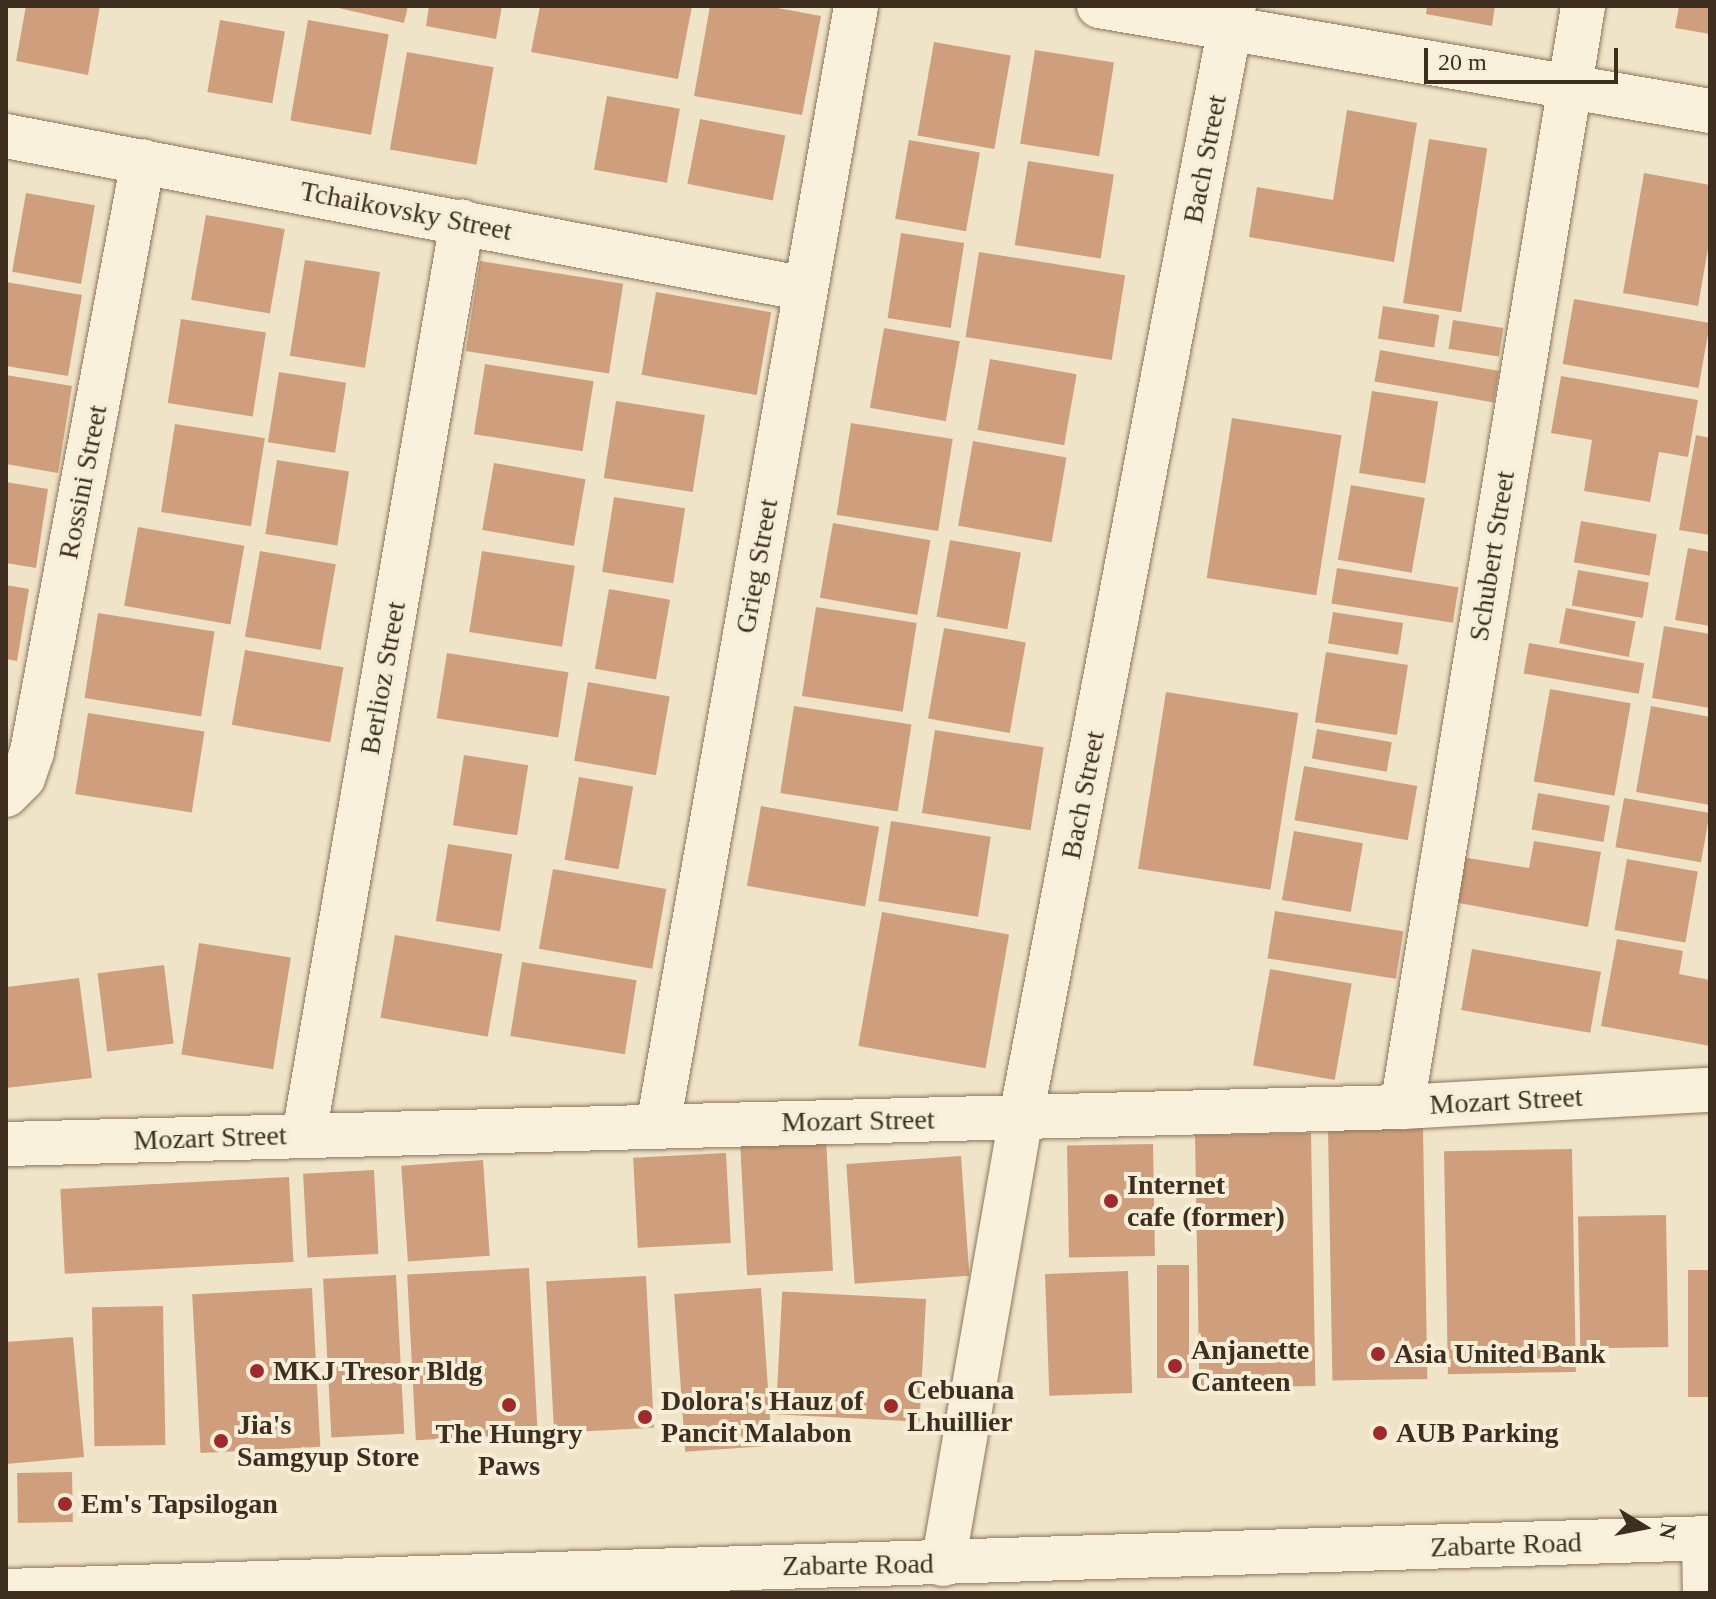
<!DOCTYPE html>
<style>
body{margin:0}
#map{position:relative;width:1716px;height:1599px;overflow:hidden;background:#f0e4c8;font-family:Georgia,serif}
div>[style]{position:absolute}
[style*='--x']{left:calc(var(--x)*1px);top:calc(var(--y)*1px);width:calc(var(--w)*1px);rotate:calc(var(--a)*1deg)}
.building>*{inset:0;background:#cf9f7d;transform-origin:0 0}
.roads{filter:drop-shadow(0 0 2px #8d765c) drop-shadow(0 0 2px #8d765c)}
.lane>*{height:36px;margin:-18px;padding:0 18px;transform-origin:18px;border-radius:18px;background:#faf1dc}
.street>*{height:44px;margin:-22px;padding:0 22px;transform-origin:22px;border-radius:22px;background:#faf1dc}
.secondary>*{height:44px;margin:-22px;padding:0 22px;transform-origin:22px;border-radius:22px;background:#faf1dc}
.dots>*{width:22px;height:22px;translate:-50% -50%;box-sizing:border-box;border:4px solid #f7eed8;border-radius:50%}
span{translate:-50% -50%;white-space:nowrap;text-align:center;line-height:1.15;-webkit-text-stroke:8px #f7eed8;paint-order:stroke}
.street-label{font-size:28px;color:#3d2e20}
.poi-label{font-size:28px;color:#3d2e20;font-weight:700}
.left{translate:0 -50%;text-align:left}
.frame{position:absolute;inset:0;border:8px solid #3d2e20;pointer-events:none}
.north{position:absolute;left:1604px;top:1487px;width:80px;height:80px;-webkit-text-stroke:6px #f7eed8;paint-order:stroke;rotate:100deg;font-size:22px;font-weight:700;line-height:32px;text-align:center;color:#3d2e20}
.north::after{content:'';display:block;margin:auto;width:28px;height:36px;background:#3d2e20;clip-path:polygon(50% 0,100% 100%,50% 72%,0 100%)}
.scale{position:absolute;left:1424px;top:48px;width:194px;height:36px;box-sizing:border-box;border:4px solid #3d2e20;border-top:0;padding-left:10px;font-size:24px;line-height:28px;white-space:nowrap;color:#3d2e20;-webkit-text-stroke:6px #f7eed8;paint-order:stroke}
</style>
<div id="map">
<div class="building">
<div style="clip-path:polygon(26px 6px,100px 6px,88px 75px,16px 61px)"></div>
<div style="clip-path:polygon(330px 6px,408px 6px,404px 23px)"></div>
<div style="clip-path:polygon(429px 6px,502px 6px,496px 39px,426px 26px)"></div>
<div style="clip-path:polygon(540px 6px,692px 6px,678px 79px,531px 52px)"></div>
<div style="clip-path:polygon(710px 6px,767px 6px,821px 16px,802px 115px,694px 96px)"></div>
<div style="clip-path:polygon(1427px 6px,1495px 6px,1492px 26px,1426px 14px)"></div>
<div style="clip-path:polygon(1679px 6px,1710px 6px,1710px 34px,1675px 28px)"></div>
<div style="left:220px;top:20px;width:66px;height:73px;rotate:10deg"></div>
<div style="left:308px;top:20px;width:82px;height:102px;rotate:10deg"></div>
<div style="left:934px;top:42px;width:78px;height:95px;rotate:10deg"></div>
<div style="left:1035px;top:50px;width:80px;height:95px;rotate:9deg"></div>
<div style="left:407px;top:52px;width:88px;height:99px;rotate:10deg"></div>
<div style="left:607px;top:96px;width:74px;height:75px;rotate:10deg"></div>
<div style="clip-path:polygon(1347px 110px,1417px 123px,1394px 262px,1249px 237px,1257px 187px,1333px 200px)"></div>
<div style="left:700px;top:119px;width:87px;height:66px;rotate:11deg"></div>
<div style="left:1429px;top:139px;width:59px;height:166px;rotate:9deg"></div>
<div style="left:909px;top:140px;width:72px;height:80px;rotate:10deg"></div>
<div style="left:1028px;top:161px;width:87px;height:85px;rotate:9deg"></div>
<div style="clip-path:polygon(1644px 173px,1710px 185px,1710px 237px,1698px 306px,1623px 293px)"></div>
<div style="left:26px;top:193px;width:70px;height:80px;rotate:10deg"></div>
<div style="left:206px;top:215px;width:80px;height:86px;rotate:10deg"></div>
<div style="left:901px;top:233px;width:64px;height:86px;rotate:9deg"></div>
<div style="left:979px;top:252px;width:148px;height:86px;rotate:9deg"></div>
<div style="left:305px;top:260px;width:76px;height:97px;rotate:9deg"></div>
<div style="left:480px;top:261px;width:145px;height:91px;rotate:9deg"></div>
<div style="clip-path:polygon(6px 282px,82px 295px,68px 376px,6px 366px)"></div>
<div style="left:656px;top:292px;width:117px;height:84px;rotate:10deg"></div>
<div style="left:1574px;top:299px;width:138px;height:66px;rotate:10deg"></div>
<div style="left:1383px;top:306px;width:57px;height:33px;rotate:9deg"></div>
<div style="left:181px;top:319px;width:86px;height:85px;rotate:9deg"></div>
<div style="left:1453px;top:320px;width:51px;height:29px;rotate:9deg"></div>
<div style="left:884px;top:328px;width:77px;height:81px;rotate:10deg"></div>
<div style="left:1380px;top:350px;width:121px;height:32px;rotate:10deg"></div>
<div style="left:990px;top:359px;width:88px;height:72px;rotate:10deg"></div>
<div style="left:485px;top:364px;width:110px;height:71px;rotate:9deg"></div>
<div style="left:279px;top:372px;width:68px;height:71px;rotate:9deg"></div>
<div style="clip-path:polygon(6px 375px,72px 386px,58px 473px,6px 464px)"></div>
<div style="clip-path:polygon(1561px 376px,1698px 400px,1688px 457px,1659px 452px,1650px 502px,1584px 491px,1592px 440px,1551px 433px)"></div>
<div style="left:1372px;top:391px;width:67px;height:83px;rotate:9deg"></div>
<div style="left:616px;top:401px;width:90px;height:78px;rotate:9deg"></div>
<div style="left:1232px;top:418px;width:111px;height:162px;rotate:9deg"></div>
<div style="left:851px;top:423px;width:103px;height:93px;rotate:9deg"></div>
<div style="left:175px;top:424px;width:91px;height:89px;rotate:9deg"></div>
<div style="clip-path:polygon(1696px 435px,1710px 438px,1710px 535px,1679px 530px)"></div>
<div style="left:973px;top:441px;width:95px;height:86px;rotate:10deg"></div>
<div style="left:277px;top:460px;width:73px;height:75px;rotate:9deg"></div>
<div style="left:494px;top:463px;width:93px;height:68px;rotate:10deg"></div>
<div style="clip-path:polygon(6px 482px,48px 489px,36px 568px,6px 563px)"></div>
<div style="left:1351px;top:485px;width:75px;height:76px;rotate:10deg"></div>
<div style="left:614px;top:497px;width:72px;height:76px;rotate:9deg"></div>
<div style="left:1581px;top:521px;width:77px;height:42px;rotate:10deg"></div>
<div style="left:833px;top:523px;width:99px;height:76px;rotate:10deg"></div>
<div style="left:138px;top:527px;width:108px;height:80px;rotate:10deg"></div>
<div style="left:950px;top:540px;width:72px;height:78px;rotate:10deg"></div>
<div style="clip-path:polygon(1688px 548px,1710px 552px,1710px 626px,1675px 620px)"></div>
<div style="left:260px;top:551px;width:77px;height:87px;rotate:10deg"></div>
<div style="left:482px;top:551px;width:94px;height:82px;rotate:9deg"></div>
<div style="left:1337px;top:568px;width:123px;height:36px;rotate:9deg"></div>
<div style="left:1578px;top:570px;width:72px;height:36px;rotate:10deg"></div>
<div style="clip-path:polygon(6px 585px,29px 589px,17px 661px,6px 659px)"></div>
<div style="left:609px;top:589px;width:62px;height:81px;rotate:10deg"></div>
<div style="left:816px;top:607px;width:102px;height:90px;rotate:9deg"></div>
<div style="left:1566px;top:608px;width:71px;height:36px;rotate:11deg"></div>
<div style="left:1333px;top:612px;width:71px;height:32px;rotate:9deg"></div>
<div style="left:98px;top:613px;width:118px;height:86px;rotate:9deg"></div>
<div style="clip-path:polygon(1664px 626px,1710px 634px,1710px 708px,1652px 698px)"></div>
<div style="left:944px;top:628px;width:83px;height:92px;rotate:10deg"></div>
<div style="left:1529px;top:643px;width:117px;height:31px;rotate:10deg"></div>
<div style="left:245px;top:650px;width:100px;height:76px;rotate:10deg"></div>
<div style="left:1326px;top:652px;width:83px;height:71px;rotate:9deg"></div>
<div style="left:447px;top:653px;width:123px;height:66px;rotate:9deg"></div>
<div style="left:588px;top:682px;width:83px;height:80px;rotate:10deg"></div>
<div style="left:1550px;top:689px;width:82px;height:94px;rotate:10deg"></div>
<div style="left:1166px;top:692px;width:134px;height:179px;rotate:9deg"></div>
<div style="left:794px;top:706px;width:119px;height:88px;rotate:9deg"></div>
<div style="clip-path:polygon(1651px 706px,1710px 717px,1710px 805px,1636px 792px)"></div>
<div style="left:88px;top:713px;width:118px;height:82px;rotate:9deg"></div>
<div style="left:1317px;top:729px;width:76px;height:30px;rotate:10deg"></div>
<div style="left:935px;top:730px;width:110px;height:84px;rotate:9deg"></div>
<div style="left:464px;top:755px;width:65px;height:71px;rotate:9deg"></div>
<div style="left:1304px;top:766px;width:115px;height:55px;rotate:10deg"></div>
<div style="left:579px;top:777px;width:55px;height:84px;rotate:10deg"></div>
<div style="left:1538px;top:793px;width:73px;height:37px;rotate:10deg"></div>
<div style="left:1624px;top:798px;width:87px;height:50px;rotate:10deg"></div>
<div style="left:761px;top:806px;width:120px;height:81px;rotate:10deg"></div>
<div style="left:891px;top:821px;width:101px;height:81px;rotate:9deg"></div>
<div style="left:1294px;top:831px;width:70px;height:70px;rotate:10deg"></div>
<div style="clip-path:polygon(1534px 841px,1601px 852px,1588px 927px,1454px 902px,1462px 857px,1529px 868px)"></div>
<div style="left:448px;top:844px;width:65px;height:78px;rotate:9deg"></div>
<div style="left:1627px;top:859px;width:72px;height:72px;rotate:10deg"></div>
<div style="left:553px;top:869px;width:115px;height:81px;rotate:10deg"></div>
<div style="left:1275px;top:911px;width:130px;height:48px;rotate:9deg"></div>
<div style="left:882px;top:912px;width:129px;height:136px;rotate:10deg"></div>
<div style="left:395px;top:935px;width:109px;height:84px;rotate:10deg"></div>
<div style="clip-path:polygon(1617px 939px,1683px 951px,1679px 974px,1710px 980px,1710px 1046px,1601px 1026px)"></div>
<div style="left:199px;top:943px;width:93px;height:113px;rotate:9deg"></div>
<div style="left:1472px;top:949px;width:131px;height:62px;rotate:10deg"></div>
<div style="left:522px;top:962px;width:116px;height:75px;rotate:9deg"></div>
<div style="left:164px;top:965px;width:79px;height:67px;rotate:83deg"></div>
<div style="left:1270px;top:969px;width:83px;height:98px;rotate:10deg"></div>
<div style="clip-path:polygon(79px 978px,92px 1078px,6px 1088px,6px 987px)"></div>
<div style="left:1423px;top:1128px;width:251px;height:95px;rotate:89deg"></div>
<div style="left:1311px;top:1133px;width:253px;height:116px;rotate:89deg"></div>
<div style="left:826px;top:1138px;width:133px;height:86px;rotate:87deg"></div>
<div style="left:1153px;top:1144px;width:112px;height:86px;rotate:89deg"></div>
<div style="left:1572px;top:1149px;width:223px;height:128px;rotate:89deg"></div>
<div style="left:726px;top:1153px;width:90px;height:93px;rotate:87deg"></div>
<div style="left:961px;top:1156px;width:120px;height:115px;rotate:86deg"></div>
<div style="left:483px;top:1160px;width:96px;height:82px;rotate:86deg"></div>
<div style="left:374px;top:1170px;width:84px;height:71px;rotate:87deg"></div>
<div style="left:289px;top:1177px;width:85px;height:229px;rotate:87deg"></div>
<div style="left:1666px;top:1215px;width:132px;height:88px;rotate:89deg"></div>
<div style="left:1157px;top:1265px;width:32px;height:113px"></div>
<div style="left:529px;top:1268px;width:166px;height:122px;rotate:87deg"></div>
<div style="left:1688px;top:1270px;width:22px;height:127px"></div>
<div style="left:1128px;top:1271px;width:122px;height:83px;rotate:88deg"></div>
<div style="left:396px;top:1275px;width:159px;height:73px;rotate:87deg"></div>
<div style="left:646px;top:1276px;width:152px;height:100px;rotate:87deg"></div>
<div style="left:312px;top:1288px;width:159px;height:120px;rotate:87deg"></div>
<div style="left:761px;top:1288px;width:158px;height:87px;rotate:86deg"></div>
<div style="left:926px;top:1299px;width:123px;height:144px;rotate:93deg"></div>
<div style="left:163px;top:1306px;width:139px;height:71px;rotate:89deg"></div>
<div style="clip-path:polygon(73px 1337px,84px 1457px,6px 1464px,6px 1342px)"></div>
<div style="left:72px;top:1472px;width:50px;height:55px;rotate:89deg"></div>
</div>
<div class="roads">
<div class="lane">
<div style="--x:1700;--y:1538;--w:55;--a:89"></div>
</div>
<div class="street">
<div style="--x:1099;--y:6;--w:620;--a:9.75"></div>
<div style="--x:6;--y:136;--w:814;--a:10.83"></div>
<div style="--x:6;--y:795;--w:24;--a:-45"></div>
<div style="--x:23;--y:778;--w:28;--a:-71"></div>
<div style="--x:32;--y:752;--w:601;--a:-79.36"></div>
<div style="--x:1402;--y:1107;--w:1116;--a:-80.66"></div>
<div style="--x:658;--y:1126;--w:1137;--a:-79.97"></div>
<div style="--x:304;--y:1135;--w:927;--a:-80.18"></div>
<div style="--x:6;--y:1144;--w:1396;--a:-1.52"></div>
<div style="--x:1402;--y:1107;--w:308;--a:-3.2"></div>
<div style="--x:943;--y:1564;--w:454;--a:-80.1"></div>
<div style="--x:1021;--y:1117;--w:1131;--a:-79.15"></div>
</div>
<div class="secondary">
<div style="--x:6;--y:1591;--w:1705;--a:-1.78"></div>
</div>
</div>
<div class="dots">
<div style="left:1111px;top:1201px;background:#9e2a2b"></div>
<div style="left:1378px;top:1354px;background:#9e2a2b"></div>
<div style="left:1175px;top:1366px;background:#9e2a2b"></div>
<div style="left:257px;top:1371px;background:#9e2a2b"></div>
<div style="left:509px;top:1405px;background:#9e2a2b"></div>
<div style="left:891px;top:1406px;background:#9e2a2b"></div>
<div style="left:645px;top:1417px;background:#9e2a2b"></div>
<div style="left:1380px;top:1433px;background:#9e2a2b"></div>
<div style="left:221px;top:1441px;background:#9e2a2b"></div>
<div style="left:65px;top:1504px;background:#9e2a2b"></div>
</div>
<div class="street-label">
<span style="left:1205px;top:159px;rotate:-79deg">Bach Street</span>
<span style="left:406px;top:211px;rotate:11deg">Tchaikovsky Street</span>
<span style="left:83px;top:482px;rotate:-79deg">Rossini Street</span>
<span style="left:1492px;top:556px;rotate:-81deg">Schubert Street</span>
<span style="left:757px;top:566px;rotate:-80deg">Grieg Street</span>
<span style="left:383px;top:678px;rotate:-80deg">Berlioz Street</span>
<span style="left:1083px;top:795px;rotate:-79deg">Bach Street</span>
<span style="left:1506px;top:1101px;rotate:-3deg">Mozart Street</span>
<span style="left:858px;top:1121px;rotate:-1deg">Mozart Street</span>
<span style="left:210px;top:1138px;rotate:-2deg">Mozart Street</span>
<span style="left:1506px;top:1545px;rotate:-2deg">Zabarte Road</span>
<span style="left:858px;top:1565px;rotate:-1deg">Zabarte Road</span>
</div>
<div class="poi-label">
<span class="left" style="left:1127px;top:1201px">Internet<br>cafe (former)</span>
<span class="left" style="left:1191px;top:1366px">Anjanette<br>Canteen</span>
<span class="left" style="left:1394px;top:1354px">Asia United Bank</span>
<span class="left" style="left:273px;top:1371px">MKJ Tresor Bldg</span>
<span class="left" style="left:907px;top:1406px">Cebuana<br>Lhuillier</span>
<span class="left" style="left:661px;top:1417px">Dolora's Hauz of<br>Pancit Malabon</span>
<span class="left" style="left:237px;top:1441px">Jia's<br>Samgyup Store</span>
<span class="left" style="left:1396px;top:1433px">AUB Parking</span>
<span style="left:509px;top:1450px">The Hungry<br>Paws</span>
<span class="left" style="left:81px;top:1504px">Em's Tapsilogan</span>
</div>
<div class="frame"></div>
<div class="north">N</div>
<div class="scale">20 m</div>
</div>
